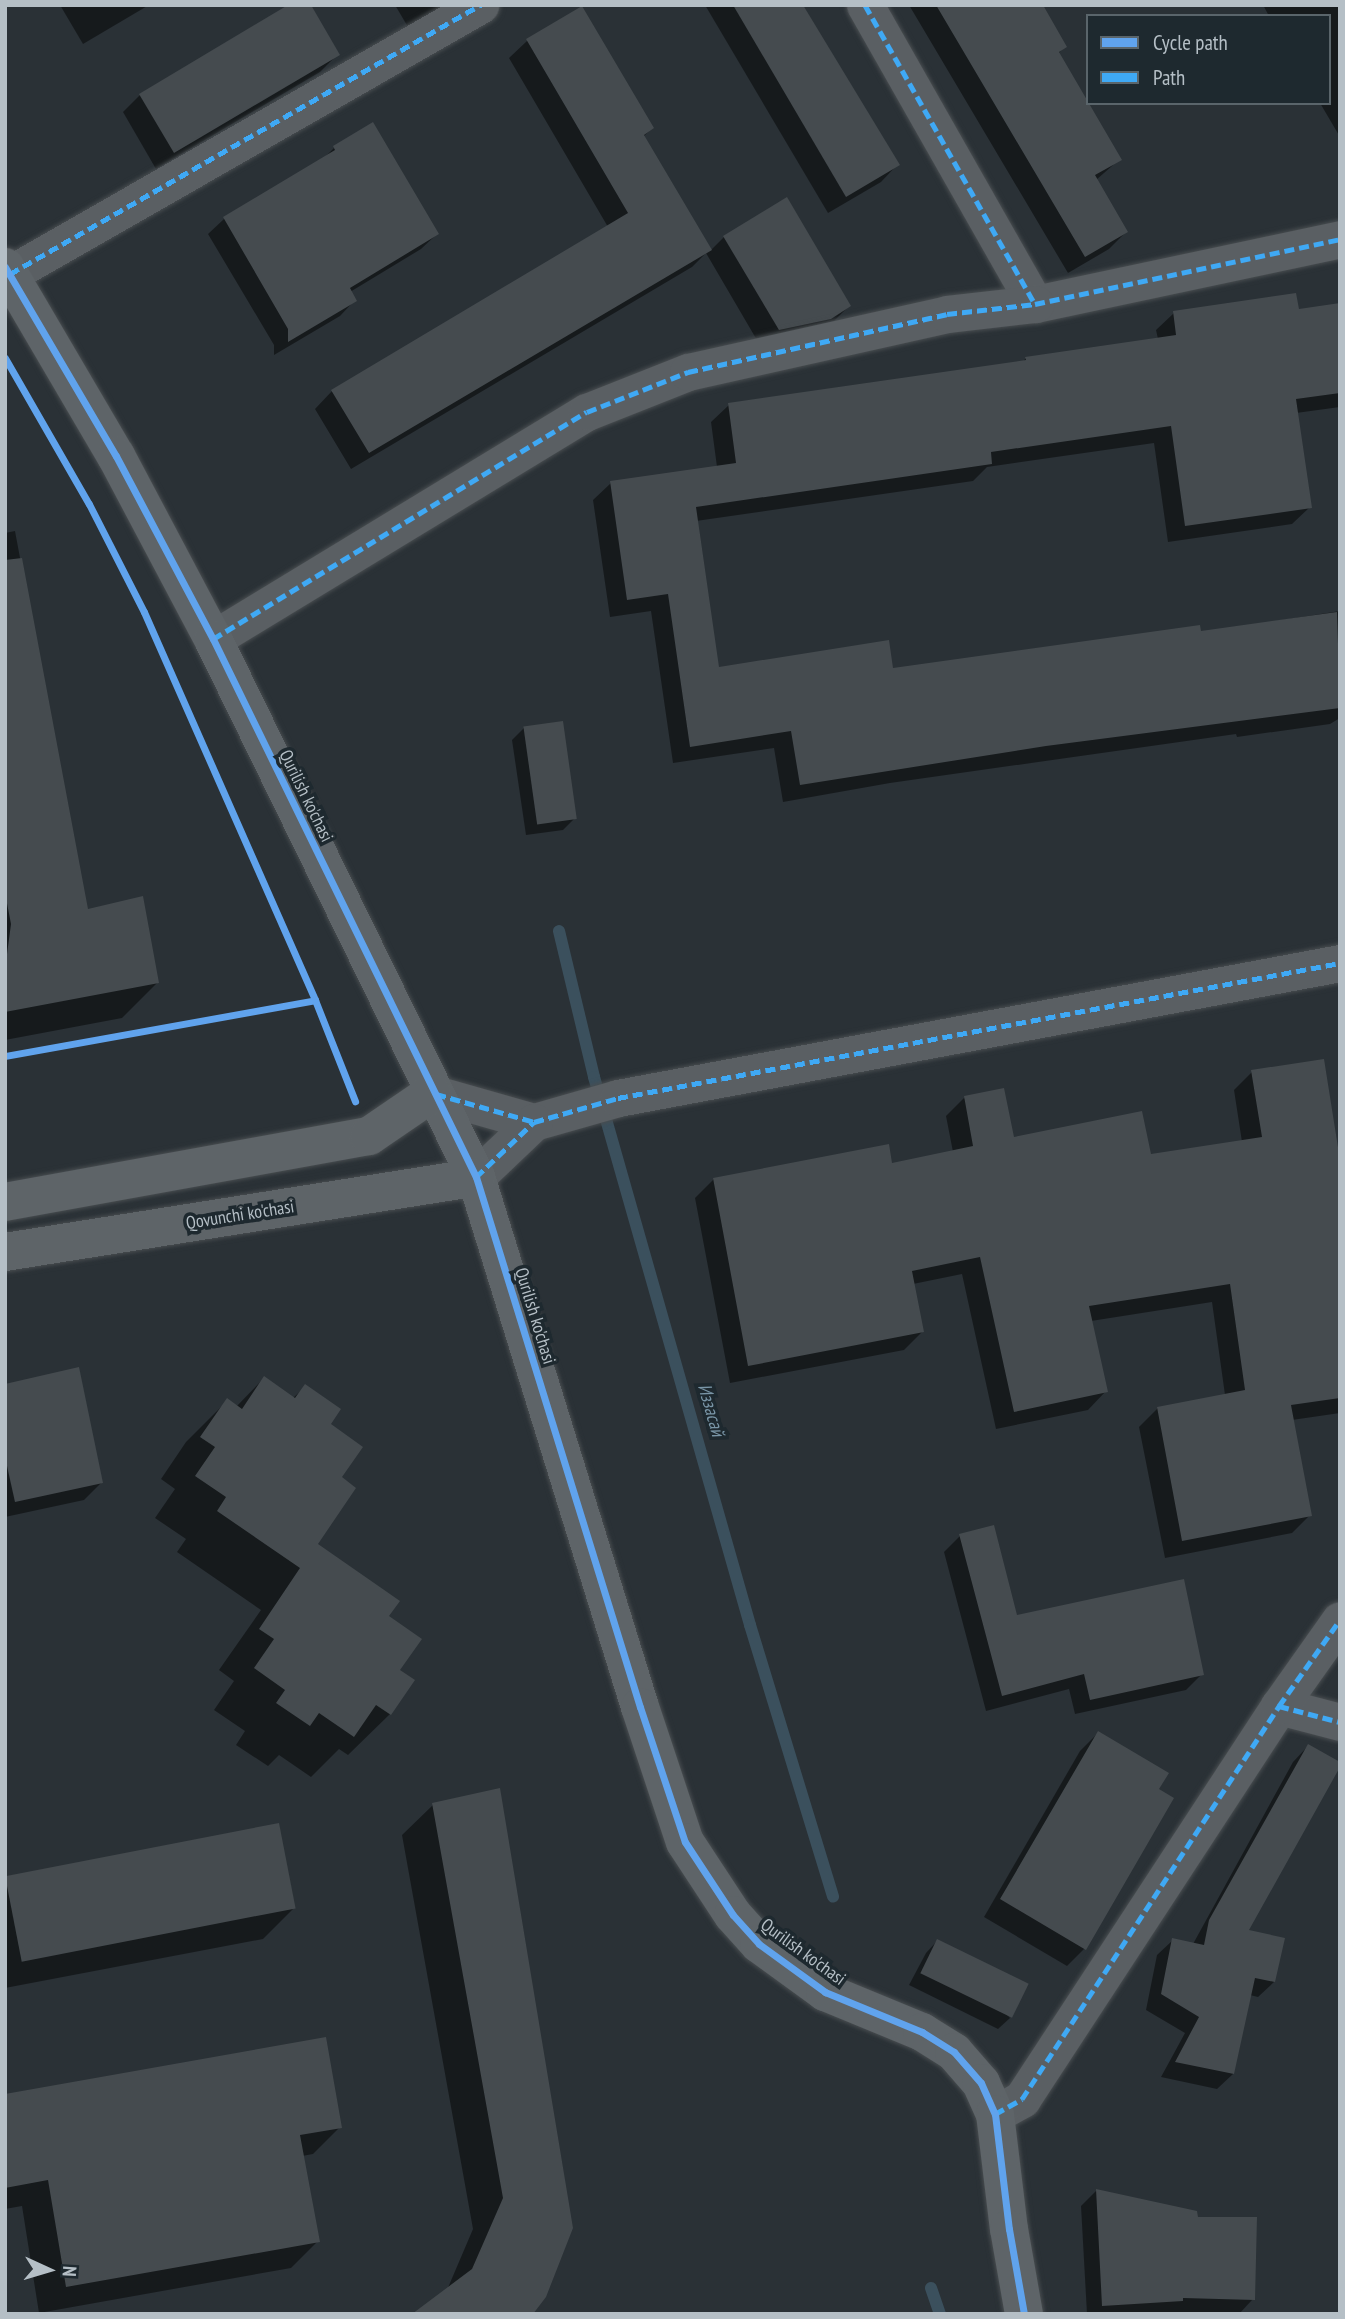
<!DOCTYPE html>
<meta charset="utf-8">
<style>
body{margin:0}
#map{position:relative;width:1345px;height:2319px;overflow:hidden;background:#2a3136;font-family:"PT Sans Narrow",sans-serif}
div>[style]{position:absolute}
[style*='--x']{left:calc(var(--x)*1px);top:calc(var(--y)*1px);width:calc(var(--w)*1px);rotate:calc(var(--a)*1deg)}
.shadow>*{inset:0;background:#0007}
.stream>*{height:12px;margin:-6px;padding:0 6px;transform-origin:6px;border-radius:6px;background:#3b505d}
.building>*{inset:0;background:#454b4f;transform-origin:0 0}
.roads{filter:drop-shadow(0 0 2px #484d50) drop-shadow(0 0 2px #484d50)}
.street>*{height:37px;margin:-18.5px;padding:0 18.5px;transform-origin:18.5px;border-radius:18.5px;background:#5a5f63}
.secondary>*{height:38px;margin:-19px;padding:0 19px;transform-origin:19px;border-radius:19px;background:#5e6468}
.quiet>*{height:5px;margin-top:-2.5px;transform-origin:0;background:repeating-linear-gradient(90deg,#3fa9f5 0 10px,transparent 0 15px)}
.cycleway>*{height:7px;margin:-3.5px;padding:0 3.5px;transform-origin:3.5px;border-radius:3.5px;background:#60a3ed}
span{translate:-50% -50%;white-space:nowrap;text-align:center;line-height:1.15;-webkit-text-stroke:7px #1e292f;paint-order:stroke}
.street-label{font-size:18px;color:#b5bfc6}
.water-label{font-size:19px;color:#7995a6;font-style:italic}
.frame{position:absolute;inset:0;border:7px solid #b5bfc6;pointer-events:none}
.legend{position:absolute;left:1086px;top:14px;width:245px;height:91px;box-sizing:border-box;background:#1e292f;border:2px solid #5a656b;margin:0;padding:9px 12px;list-style:none;font-size:21px;color:#b5bfc6}
.legend li{display:flex;align-items:center;gap:14px;height:35px}
.legend b{width:35px;border:2px solid #5a656b}
.north{position:absolute;left:14px;top:2235px;width:70px;height:70px;-webkit-text-stroke:5px #1e292f;paint-order:stroke;rotate:94deg;font-size:19px;font-weight:700;line-height:28px;text-align:center;color:#b5bfc6}
.north::after{content:'';display:block;margin:auto;width:24px;height:32px;background:#b5bfc6;clip-path:polygon(50% 0,100% 100%,50% 72%,0 100%)}
</style>
<div id="map">
<div class="shadow">
<div style="clip-path:polygon(60px 5px,149px 5px,83px 44px)"></div>
<div style="clip-path:polygon(395px 5px,445px 5px,408px 27px)"></div>
<div style="clip-path:polygon(705px 5px,802px 5px,898px 164px,881px 182px,828px 213px)"></div>
<div style="clip-path:polygon(909px 5px,1041px 5px,1065px 46px,1058px 54px,1120px 159px,1096px 180px,1126px 232px,1109px 249px,1068px 273px)"></div>
<div style="clip-path:polygon(1263px 5px,1340px 5px,1340px 137px,1320px 103px,1329px 103px,1329px 16px,1269px 16px)"></div>
<div style="clip-path:polygon(581px 9px,652px 128px,643px 137px,710px 251px,724px 237px,849px 306px,831px 324px,761px 347px,706px 253px,692px 267px,351px 469px,315px 409px,332px 391px,608px 227px,509px 58px,527px 41px)"></div>
<div style="clip-path:polygon(338px 54px,320px 72px,156px 169px,123px 112px,140px 95px)"></div>
<div style="clip-path:polygon(334px 148px,437px 234px,421px 249px,350px 292px,355px 300px,340px 316px,274px 355px,274px 345px,208px 234px,224px 219px,320px 162px)"></div>
<div style="clip-path:polygon(1340px 304px,1340px 407px,1296px 413px,1310px 507px,1292px 524px,1168px 542px,1154px 443px,987px 467px,973px 481px,696px 521px,718px 669px,892px 670px,1200px 633px,1340px 611px,1340px 718px,1330px 724px,1237px 737px,1236px 734px,890px 783px,783px 802px,774px 748px,673px 763px,651px 611px,610px 617px,593px 500px,611px 483px,717px 467px,711px 422px,729px 405px,1022px 363px,1026px 358px,1158px 339px,1156px 330px,1174px 313px,1297px 311px)"></div>
<div style="clip-path:polygon(15px 531px,86px 911px,157px 983px,122px 1018px,5px 1040px,5px 533px)"></div>
<div style="clip-path:polygon(524px 728px,575px 818px,563px 830px,526px 835px,512px 740px)"></div>
<div style="clip-path:polygon(1252px 1072px,1340px 1169px,1340px 1413px,1292px 1420px,1310px 1515px,1292px 1533px,1165px 1558px,1139px 1427px,1158px 1408px,1225px 1395px,1212px 1302px,1091px 1321px,1106px 1391px,1088px 1410px,996px 1429px,962px 1274px,913px 1284px,922px 1332px,904px 1350px,730px 1383px,695px 1198px,714px 1179px,891px 1165px,953px 1152px,946px 1116px,964px 1098px,1013px 1139px,1150px 1156px,1242px 1142px,1234px 1090px)"></div>
<div style="clip-path:polygon(264px 1378px,293px 1398px,305px 1387px,328px 1425px,339px 1478px,315px 1544px,387px 1617px,398px 1670px,390px 1714px,348px 1755px,339px 1749px,311px 1777px,279px 1755px,268px 1766px,236px 1745px,245px 1731px,214px 1710px,234px 1681px,219px 1670px,261px 1610px,177px 1552px,186px 1539px,155px 1518px,175px 1489px,161px 1479px,186px 1442px,227px 1401px,236px 1407px)"></div>
<div style="clip-path:polygon(5px 1385px,101px 1483px,84px 1500px,5px 1517px)"></div>
<div style="clip-path:polygon(960px 1536px,1016px 1617px,1202px 1674px,1186px 1690px,1075px 1714px,1069px 1689px,986px 1711px,944px 1552px)"></div>
<div style="clip-path:polygon(1098px 1733px,1157px 1790px,1084px 1949px,1067px 1966px,984px 1917px,1080px 1751px)"></div>
<div style="clip-path:polygon(1308px 1746px,1246px 1932px,1274px 1982px,1258px 1997px,1250px 1995px,1233px 2074px,1217px 2089px,1161px 2077px,1185px 2033px,1146px 2010px,1157px 1955px,1173px 1940px,1193px 1944px,1293px 1762px)"></div>
<div style="clip-path:polygon(433px 1805px,531px 2314px,447px 2290px,473px 2229px,402px 1835px)"></div>
<div style="clip-path:polygon(5px 1877px,293px 1909px,263px 1939px,5px 1988px)"></div>
<div style="clip-path:polygon(937px 1941px,1010px 2018px,998px 2029px,909px 1985px,926px 1953px)"></div>
<div style="clip-path:polygon(5px 2096px,340px 2127px,313px 2154px,302px 2156px,318px 2241px,291px 2268px,39px 2313px,22px 2206px,5px 2209px)"></div>
<div style="clip-path:polygon(1096px 2191px,1197px 2218px,1253px 2299px,1239px 2314px,1087px 2314px,1081px 2206px)"></div>
</div>
<div class="stream">
<div style="--x:559;--y:931;--w:150;--a:76.5"></div>
<div style="--x:594;--y:1077;--w:570;--a:74.11"></div>
<div style="--x:750;--y:1625;--w:284;--a:73"></div>
<div style="--x:931;--y:2288;--w:28;--a:71"></div>
</div>
<div class="building">
<div style="clip-path:polygon(288px 5px,311px 5px,340px 55px,174px 153px,139px 94px)"></div>
<div style="clip-path:polygon(733px 5px,803px 5px,900px 165px,846px 197px)"></div>
<div style="clip-path:polygon(936px 5px,1043px 5px,1067px 47px,1059px 52px,1122px 160px,1095px 175px,1128px 232px,1085px 257px)"></div>
<div style="clip-path:polygon(582px 6px,654px 128px,644px 135px,712px 250px,369px 453px,331px 390px,628px 213px,526px 39px)"></div>
<div style="clip-path:polygon(373px 122px,439px 234px,350px 288px,357px 301px,288px 342px,288px 329px,223px 217px,335px 150px,333px 146px)"></div>
<div style="clip-path:polygon(787px 197px,851px 306px,831px 319px,779px 330px,723px 236px)"></div>
<div style="clip-path:polygon(1296px 293px,1299px 309px,1340px 303px,1340px 393px,1296px 399px,1312px 508px,1185px 526px,1171px 426px,991px 452px,992px 464px,696px 507px,719px 667px,889px 640px,893px 668px,1200px 625px,1201px 631px,1337px 612px,1340px 708px,1046px 746px,800px 785px,791px 731px,690px 747px,668px 594px,627px 600px,610px 481px,736px 463px,728px 403px,1026px 360px,1025px 357px,1176px 335px,1173px 311px)"></div>
<div style="clip-path:polygon(22px 558px,88px 909px,143px 896px,159px 983px,5px 1012px,5px 969px,11px 924px,5px 893px,5px 560px)"></div>
<div style="left:563px;top:721px;width:99px;height:40px;rotate:82deg"></div>
<div style="clip-path:polygon(1324px 1059px,1340px 1160px,1340px 1398px,1291px 1405px,1312px 1516px,1182px 1541px,1157px 1407px,1245px 1390px,1230px 1284px,1089px 1306px,1108px 1392px,1014px 1412px,980px 1257px,912px 1271px,924px 1332px,748px 1366px,713px 1178px,889px 1144px,892px 1163px,973px 1146px,964px 1096px,1004px 1088px,1014px 1137px,1142px 1111px,1151px 1154px,1262px 1137px,1251px 1070px)"></div>
<div style="clip-path:polygon(79px 1367px,103px 1483px,15px 1502px,5px 1457px,5px 1384px)"></div>
<div style="clip-path:polygon(264px 1376px,295px 1398px,305px 1384px,341px 1409px,331px 1424px,363px 1447px,342px 1477px,356px 1488px,318px 1544px,400px 1601px,389px 1616px,422px 1639px,400px 1670px,415px 1680px,391px 1715px,376px 1705px,354px 1737px,319px 1713px,310px 1726px,276px 1703px,285px 1690px,254px 1668px,274px 1639px,259px 1629px,300px 1568px,217px 1511px,226px 1497px,195px 1476px,215px 1447px,200px 1437px,227px 1398px,242px 1409px)"></div>
<div style="clip-path:polygon(994px 1525px,1017px 1615px,1184px 1579px,1204px 1675px,1090px 1700px,1084px 1674px,1002px 1696px,959px 1534px)"></div>
<div style="clip-path:polygon(1098px 1731px,1169px 1773px,1159px 1789px,1174px 1798px,1086px 1950px,1000px 1899px)"></div>
<div style="clip-path:polygon(1308px 1744px,1340px 1762px,1340px 1767px,1249px 1930px,1285px 1938px,1275px 1982px,1255px 1978px,1234px 2074px,1175px 2062px,1199px 2017px,1161px 1994px,1172px 1938px,1204px 1945px,1209px 1920px)"></div>
<div style="clip-path:polygon(500px 1788px,573px 2228px,546px 2297px,533px 2314px,412px 2314px,472px 2269px,503px 2198px,432px 1803px)"></div>
<div style="left:279px;top:1823px;width:87px;height:279px;rotate:79deg"></div>
<div style="left:937px;top:1939px;width:102px;height:38px;rotate:26deg"></div>
<div style="clip-path:polygon(326px 2037px,342px 2128px,300px 2135px,320px 2242px,66px 2287px,48px 2180px,5px 2188px,5px 2094px)"></div>
<div style="clip-path:polygon(1096px 2189px,1197px 2211px,1198px 2217px,1257px 2217px,1255px 2300px,1183px 2298px,1183px 2301px,1102px 2306px)"></div>
</div>
<div class="roads">
<div class="street">
<div style="--x:865;--y:5;--w:344;--a:60.4"></div>
<div style="--x:1035;--y:304;--w:312;--a:-12"></div>
<div style="--x:10;--y:274;--w:542;--a:-29.78"></div>
<div style="--x:213;--y:639;--w:437;--a:-31.3"></div>
<div style="--x:587;--y:412;--w:109;--a:-21.6"></div>
<div style="--x:688;--y:372;--w:265;--a:-12.6"></div>
<div style="--x:947;--y:314;--w:89;--a:-6.5"></div>
<div style="--x:432;--y:1093;--w:106;--a:15.9"></div>
<div style="--x:534;--y:1122;--w:87;--a:-15.9"></div>
<div style="--x:618;--y:1098;--w:735;--a:-10.59"></div>
<div style="--x:476;--y:1177;--w:80;--a:-43.5"></div>
<div style="--x:1279;--y:1706;--w:63;--a:14.7"></div>
<div style="--x:995;--y:2114;--w:31;--a:-29"></div>
<div style="--x:1022;--y:2099;--w:470;--a:-56.8"></div>
<div style="--x:1279;--y:1706;--w:105;--a:-54.7"></div>
</div>
<div class="secondary">
<div style="--x:5;--y:267;--w:219;--a:59.6"></div>
<div style="--x:116;--y:456;--w:207;--a:62.1"></div>
<div style="--x:213;--y:639;--w:599;--a:63.95"></div>
<div style="--x:476;--y:1177;--w:555;--a:72.81"></div>
<div style="--x:640;--y:1707;--w:142;--a:71.6"></div>
<div style="--x:685;--y:1842;--w:87;--a:56.7"></div>
<div style="--x:733;--y:1915;--w:39;--a:48"></div>
<div style="--x:759;--y:1944;--w:82;--a:36"></div>
<div style="--x:825;--y:1992;--w:105;--a:22.4"></div>
<div style="--x:922;--y:2032;--w:38;--a:32"></div>
<div style="--x:954;--y:2052;--w:41;--a:48.9"></div>
<div style="--x:981;--y:2083;--w:34;--a:66"></div>
<div style="--x:995;--y:2114;--w:116;--a:83.1"></div>
<div style="--x:1009;--y:2229;--w:86;--a:80"></div>
<div style="--x:5;--y:1202;--w:370;--a:-10.3"></div>
<div style="--x:369;--y:1136;--w:76;--a:-34.3"></div>
<div style="--x:5;--y:1252;--w:477;--a:-9"></div>
</div>
</div>
<div class="quiet">
<div style="--x:865;--y:5;--w:344;--a:60.4"></div>
<div style="--x:1035;--y:304;--w:312;--a:-12"></div>
<div style="--x:10;--y:274;--w:542;--a:-29.78"></div>
<div style="--x:213;--y:639;--w:437;--a:-31.3"></div>
<div style="--x:587;--y:412;--w:109;--a:-21.6"></div>
<div style="--x:688;--y:372;--w:265;--a:-12.6"></div>
<div style="--x:947;--y:314;--w:89;--a:-6.5"></div>
<div style="--x:436;--y:1094;--w:102;--a:15.9"></div>
<div style="--x:534;--y:1122;--w:87;--a:-15.9"></div>
<div style="--x:618;--y:1098;--w:735;--a:-10.59"></div>
<div style="--x:476;--y:1177;--w:80;--a:-43.5"></div>
<div style="--x:1279;--y:1706;--w:63;--a:14.7"></div>
<div style="--x:995;--y:2114;--w:31;--a:-29"></div>
<div style="--x:1022;--y:2099;--w:470;--a:-56.8"></div>
<div style="--x:1279;--y:1706;--w:105;--a:-54.7"></div>
</div>
<div class="cycleway">
<div style="--x:5;--y:267;--w:219;--a:59.6"></div>
<div style="--x:116;--y:456;--w:207;--a:62.1"></div>
<div style="--x:213;--y:639;--w:599;--a:63.95"></div>
<div style="--x:476;--y:1177;--w:555;--a:72.81"></div>
<div style="--x:640;--y:1707;--w:142;--a:71.6"></div>
<div style="--x:685;--y:1842;--w:87;--a:56.7"></div>
<div style="--x:733;--y:1915;--w:39;--a:48"></div>
<div style="--x:759;--y:1944;--w:82;--a:36"></div>
<div style="--x:825;--y:1992;--w:105;--a:22.4"></div>
<div style="--x:922;--y:2032;--w:38;--a:32"></div>
<div style="--x:954;--y:2052;--w:41;--a:48.9"></div>
<div style="--x:981;--y:2083;--w:34;--a:66"></div>
<div style="--x:995;--y:2114;--w:116;--a:83.1"></div>
<div style="--x:1009;--y:2229;--w:86;--a:80"></div>
<div style="--x:5;--y:358;--w:168;--a:60.1"></div>
<div style="--x:89;--y:504;--w:121;--a:63"></div>
<div style="--x:144;--y:612;--w:424;--a:66.2"></div>
<div style="--x:315;--y:1000;--w:109;--a:68.4"></div>
<div style="--x:5;--y:1056;--w:315;--a:-10.2"></div>
</div>
<div class="street-label">
<span style="left:306px;top:796px;rotate:64deg">Qurilish ko'chasi</span>
<span style="left:240px;top:1215px;rotate:-9deg">Qovunchi ko'chasi</span>
<span style="left:535px;top:1316px;rotate:73deg">Qurilish ko'chasi</span>
<span style="left:803px;top:1952px;rotate:36deg">Qurilish ko'chasi</span>
</div>
<div class="water-label">
<span style="left:711px;top:1410px;rotate:74deg">Иззасай</span>
</div>
<div class="frame"></div>
<ul class="legend">
<li><b style="height:9px;background:#60a3ed"></b>Cycle path</li>
<li><b style="height:9px;background:#3fa9f5"></b>Path</li>
</ul>
<div class="north">N</div>
</div>
